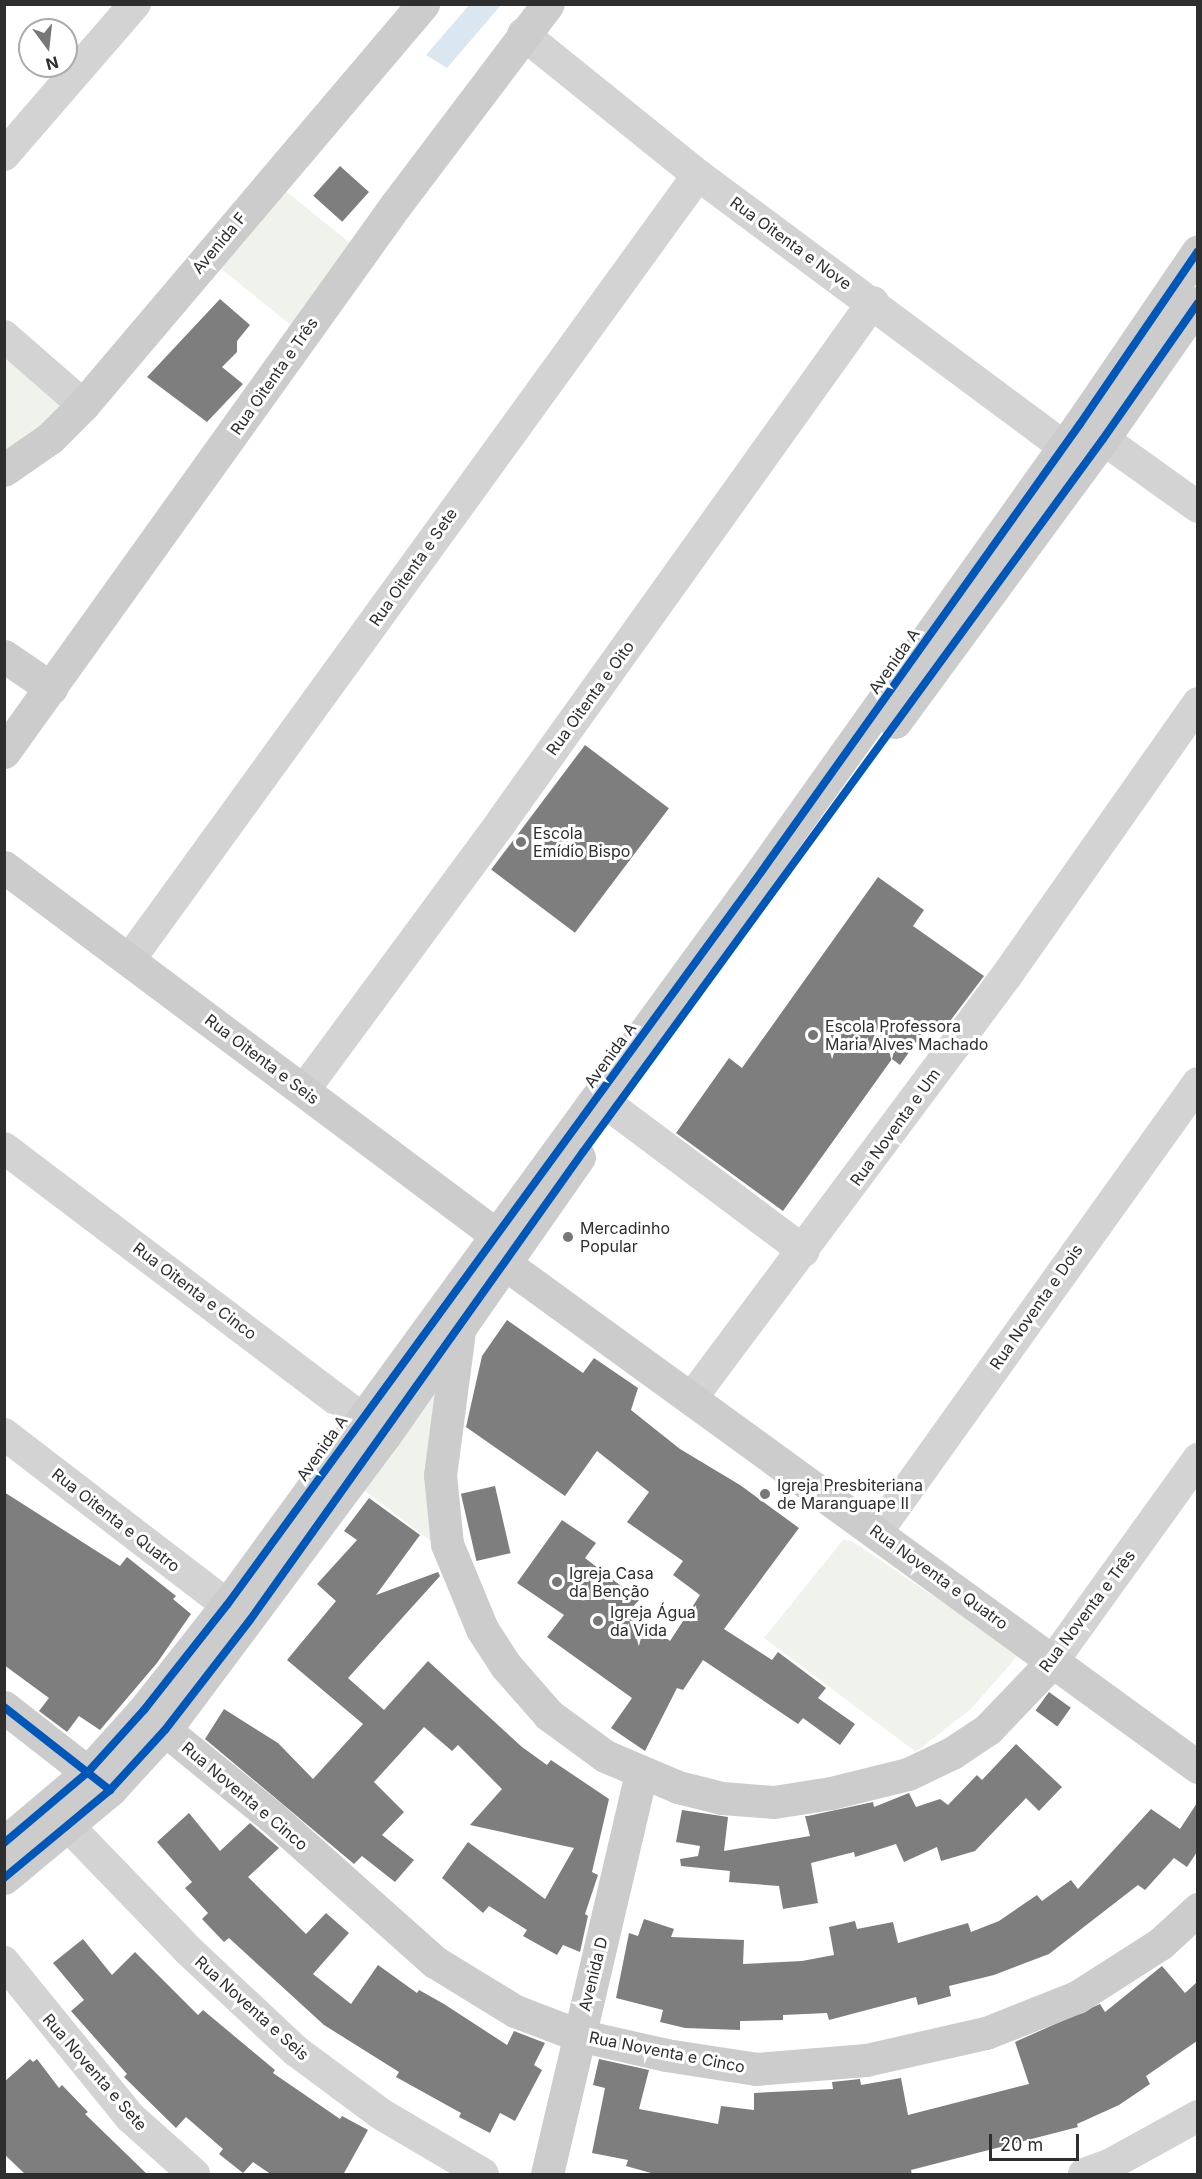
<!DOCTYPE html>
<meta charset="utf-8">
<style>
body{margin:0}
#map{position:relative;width:1202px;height:2179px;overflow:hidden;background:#fff;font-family:Inter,sans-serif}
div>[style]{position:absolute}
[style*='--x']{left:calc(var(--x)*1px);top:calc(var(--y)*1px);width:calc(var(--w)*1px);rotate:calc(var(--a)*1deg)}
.green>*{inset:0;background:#f0f3ec;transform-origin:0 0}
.water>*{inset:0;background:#dae6f0}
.building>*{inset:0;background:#7e7e7e;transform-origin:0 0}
.street>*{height:32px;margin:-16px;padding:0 16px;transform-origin:16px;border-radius:16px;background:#d3d3d3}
.secondary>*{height:33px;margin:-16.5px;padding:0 16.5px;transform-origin:16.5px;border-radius:16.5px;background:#ccc}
.cycleway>*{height:8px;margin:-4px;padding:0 4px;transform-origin:4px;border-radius:4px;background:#0057b8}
.dots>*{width:16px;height:16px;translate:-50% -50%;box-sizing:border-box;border:3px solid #fff;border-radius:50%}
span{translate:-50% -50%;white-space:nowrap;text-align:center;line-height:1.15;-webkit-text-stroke:6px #fff;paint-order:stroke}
.street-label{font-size:16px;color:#2e2e2e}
.poi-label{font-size:16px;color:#2e2e2e}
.left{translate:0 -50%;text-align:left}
.frame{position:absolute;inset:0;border:6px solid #2e2e2e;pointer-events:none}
.north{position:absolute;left:18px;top:18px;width:60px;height:60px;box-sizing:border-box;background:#fff;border:2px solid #ababab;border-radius:50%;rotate:165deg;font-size:16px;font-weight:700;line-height:24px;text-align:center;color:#2e2e2e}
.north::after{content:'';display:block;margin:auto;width:21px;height:27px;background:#777;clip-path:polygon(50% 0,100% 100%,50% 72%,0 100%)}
.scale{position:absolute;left:989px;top:2134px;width:90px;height:27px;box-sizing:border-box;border:3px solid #2e2e2e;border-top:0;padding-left:8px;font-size:18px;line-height:21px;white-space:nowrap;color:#2e2e2e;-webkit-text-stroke:4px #fff;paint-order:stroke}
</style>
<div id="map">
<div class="green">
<div style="left:272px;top:180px;width:115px;height:101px;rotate:39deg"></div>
<div style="clip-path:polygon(4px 342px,80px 408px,4px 474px)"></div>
<div style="clip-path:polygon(457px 1330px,441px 1549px,353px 1482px)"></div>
<div style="clip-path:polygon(843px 1540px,852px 1541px,1019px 1654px,971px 1709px,916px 1752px,764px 1638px)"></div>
</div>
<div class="water">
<div style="clip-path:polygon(470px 4px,501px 5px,447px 68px,426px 55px)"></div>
</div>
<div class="building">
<div style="left:340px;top:166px;width:39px;height:40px;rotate:42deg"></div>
<div style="clip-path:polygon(220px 299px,250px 325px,237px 341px,237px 352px,222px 367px,243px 384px,207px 422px,147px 377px)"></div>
<div style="left:585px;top:745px;width:105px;height:156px;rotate:37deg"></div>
<div style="clip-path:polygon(878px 877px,924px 910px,913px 926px,984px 976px,941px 1033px,929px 1024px,900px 1065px,892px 1059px,783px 1211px,676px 1133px,729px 1058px,742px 1068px)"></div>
<div style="clip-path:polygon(507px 1320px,583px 1373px,594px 1358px,638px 1388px,631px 1410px,680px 1449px,740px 1485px,799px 1528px,724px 1629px,772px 1660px,778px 1652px,826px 1688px,818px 1698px,855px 1724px,840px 1745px,803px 1718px,798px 1724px,703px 1660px,683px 1690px,677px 1688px,645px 1751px,611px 1728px,632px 1698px,547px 1637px,564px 1615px,517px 1583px,562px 1520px,596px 1543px,585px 1558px,639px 1600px,630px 1610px,670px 1641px,700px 1595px,673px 1575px,683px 1561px,627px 1522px,649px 1492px,597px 1451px,565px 1496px,466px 1427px,482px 1356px)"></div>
<div style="left:495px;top:1486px;width:69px;height:35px;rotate:77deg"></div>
<div style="clip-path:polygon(4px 1492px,120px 1566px,127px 1557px,176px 1596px,173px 1599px,191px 1614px,157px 1663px,100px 1730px,79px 1716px,67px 1732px,39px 1711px,49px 1698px,4px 1665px)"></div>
<div style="clip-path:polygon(369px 1498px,420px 1535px,376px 1595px,438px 1572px,440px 1576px,348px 1678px,384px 1710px,428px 1661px,522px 1747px,547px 1765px,551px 1760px,609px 1799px,592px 1872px,598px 1875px,585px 1914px,588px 1916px,580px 1952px,563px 1945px,557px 1955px,523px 1936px,527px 1930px,489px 1906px,483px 1913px,442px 1878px,468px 1842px,545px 1899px,574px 1848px,470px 1825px,502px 1789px,458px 1745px,452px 1751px,424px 1727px,374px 1782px,404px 1812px,382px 1835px,414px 1860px,395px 1882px,362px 1856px,354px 1864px,205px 1739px,224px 1709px,278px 1743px,313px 1779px,363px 1724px,287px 1660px,336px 1601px,317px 1584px,357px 1540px,344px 1531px)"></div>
<div style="left:1049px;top:1692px;width:27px;height:23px;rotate:36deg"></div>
<div style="clip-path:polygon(1016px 1744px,1062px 1787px,1039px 1811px,1026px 1798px,975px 1851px,941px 1861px,937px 1847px,904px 1862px,896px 1844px,855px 1857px,854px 1852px,811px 1863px,818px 1903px,783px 1909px,779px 1886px,729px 1882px,730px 1871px,681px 1866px,680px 1859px,698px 1856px,700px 1846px,676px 1842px,682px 1810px,728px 1817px,724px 1851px,810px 1836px,805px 1816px,808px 1816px,873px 1802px,874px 1807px,909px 1793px,916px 1807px,940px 1799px,948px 1805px,977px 1775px,982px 1780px)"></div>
<div style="clip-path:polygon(1197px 1803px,1197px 1852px,1187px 1867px,1174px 1858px,1145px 1890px,1138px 1885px,1049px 1954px,994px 1975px,949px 1986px,951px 1996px,918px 2005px,916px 1997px,829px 2020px,827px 2013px,783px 2015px,783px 2020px,740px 2021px,740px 2030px,685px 2028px,660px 2022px,663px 2010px,616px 1998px,629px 1933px,638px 1936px,644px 1919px,674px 1929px,671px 1937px,744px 1940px,743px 1964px,802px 1961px,834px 1955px,829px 1927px,855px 1921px,857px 1929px,893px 1922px,898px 1943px,968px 1923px,971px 1932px,999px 1921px,1037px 1895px,1042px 1901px,1071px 1880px,1078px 1889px,1151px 1809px,1180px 1829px)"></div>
<div style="clip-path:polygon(189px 1813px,220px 1851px,250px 1823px,279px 1848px,248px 1877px,306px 1934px,326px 1913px,349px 1933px,313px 1974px,351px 2004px,378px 1965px,417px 1993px,419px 1990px,444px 2004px,507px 2045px,514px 2031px,545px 2043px,534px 2065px,542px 2070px,515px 2121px,500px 2113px,490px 2133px,459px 2117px,461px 2113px,396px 2077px,399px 2072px,324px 2025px,229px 1938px,224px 1942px,202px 1919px,208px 1913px,185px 1888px,192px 1882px,157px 1842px)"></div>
<div style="clip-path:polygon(83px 1939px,112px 1975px,135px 1952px,198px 2015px,203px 2010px,275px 2070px,273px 2073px,340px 2119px,342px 2116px,368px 2130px,343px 2175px,272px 2175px,253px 2162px,243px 2173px,219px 2154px,223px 2149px,186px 2117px,176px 2128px,124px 2077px,127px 2074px,71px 2011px,84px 2000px,53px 1963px)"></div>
<div style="clip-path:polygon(1162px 1966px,1185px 1993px,1197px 1982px,1197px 2041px,1146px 2076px,1150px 2084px,1119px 2105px,1077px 2124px,1078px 2127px,911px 2170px,912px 2175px,658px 2175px,626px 2166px,628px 2160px,592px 2153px,605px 2088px,593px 2085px,599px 2059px,649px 2070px,639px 2109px,718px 2124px,721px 2106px,754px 2110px,754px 2093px,833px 2089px,832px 2082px,860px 2079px,861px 2085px,901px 2078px,908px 2115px,1029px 2084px,1015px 2042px,1100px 2004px,1105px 2012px)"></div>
<div style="clip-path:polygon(30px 2059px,33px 2062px,37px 2059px,59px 2088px,62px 2085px,88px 2112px,85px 2114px,148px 2175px,25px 2174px,4px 2154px,4px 2082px)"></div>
</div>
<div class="street">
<div style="--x:523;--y:34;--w:225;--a:38.9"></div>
<div style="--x:698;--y:175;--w:455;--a:36.6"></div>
<div style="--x:1063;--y:446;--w:41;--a:-9.9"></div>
<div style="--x:1103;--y:439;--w:117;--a:35.6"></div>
<div style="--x:4;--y:155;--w:200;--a:-49.1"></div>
<div style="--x:4;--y:336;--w:105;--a:41.1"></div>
<div style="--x:130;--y:959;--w:968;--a:-54.08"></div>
<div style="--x:304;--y:1090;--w:334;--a:-53.6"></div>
<div style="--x:502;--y:821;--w:638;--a:-54.44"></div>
<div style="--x:614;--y:1109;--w:237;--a:36.8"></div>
<div style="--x:4;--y:1148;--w:476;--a:37.1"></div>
<div style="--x:691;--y:1399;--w:529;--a:-53.3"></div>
<div style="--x:1007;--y:975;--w:332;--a:-54.9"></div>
<div style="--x:4;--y:1434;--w:281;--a:37.5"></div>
<div style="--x:877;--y:1532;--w:552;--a:-54.44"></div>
<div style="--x:1053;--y:1661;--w:249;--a:-54.3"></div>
<div style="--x:50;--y:1807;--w:199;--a:46"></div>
<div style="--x:188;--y:1950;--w:148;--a:43.1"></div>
<div style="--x:296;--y:2051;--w:106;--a:36.5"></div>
<div style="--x:381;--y:2114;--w:118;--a:30.5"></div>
<div style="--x:4;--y:1962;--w:200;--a:50.9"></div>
<div style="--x:130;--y:2117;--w:86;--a:41.7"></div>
<div style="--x:1084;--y:2174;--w:29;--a:-20"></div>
<div style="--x:1111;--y:2164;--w:99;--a:-28.9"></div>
</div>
<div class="secondary">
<div style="--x:4;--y:470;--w:56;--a:-34.8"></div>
<div style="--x:50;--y:438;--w:47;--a:-45"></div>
<div style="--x:83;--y:405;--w:526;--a:-49.71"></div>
<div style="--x:4;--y:656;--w:57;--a:34.2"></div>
<div style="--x:895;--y:722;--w:351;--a:-53.7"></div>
<div style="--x:1103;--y:439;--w:166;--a:-55.1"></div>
<div style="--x:4;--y:752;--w:672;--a:-54.39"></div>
<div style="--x:395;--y:206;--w:253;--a:-52.9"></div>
<div style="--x:4;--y:867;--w:613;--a:36.78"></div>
<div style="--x:495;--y:1234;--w:30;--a:73"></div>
<div style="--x:504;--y:1263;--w:858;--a:35.99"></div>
<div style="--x:459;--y:1331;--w:145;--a:97.5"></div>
<div style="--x:440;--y:1475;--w:69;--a:84.2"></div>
<div style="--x:447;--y:1544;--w:92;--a:67.6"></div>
<div style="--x:482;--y:1629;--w:44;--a:57"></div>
<div style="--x:506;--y:1666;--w:65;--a:48.7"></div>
<div style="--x:549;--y:1715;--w:69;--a:36.2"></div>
<div style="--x:605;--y:1756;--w:79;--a:23"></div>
<div style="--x:678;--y:1787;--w:45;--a:14"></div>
<div style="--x:722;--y:1798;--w:52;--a:4.4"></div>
<div style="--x:774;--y:1802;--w:58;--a:-9"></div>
<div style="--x:831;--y:1793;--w:79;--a:-13.9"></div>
<div style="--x:908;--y:1774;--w:49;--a:-25.5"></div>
<div style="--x:952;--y:1753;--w:43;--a:-33.7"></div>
<div style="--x:988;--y:1729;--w:94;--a:-46.3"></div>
<div style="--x:4;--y:1707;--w:127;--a:38"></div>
<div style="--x:165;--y:1730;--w:136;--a:39.1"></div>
<div style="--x:271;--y:1816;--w:220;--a:41.7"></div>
<div style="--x:435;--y:1962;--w:94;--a:31.5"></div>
<div style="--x:515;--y:2011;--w:67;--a:20.9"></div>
<div style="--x:578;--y:2035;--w:90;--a:12.8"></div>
<div style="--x:666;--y:2055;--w:91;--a:8.8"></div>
<div style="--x:756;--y:2069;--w:110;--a:-4.7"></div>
<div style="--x:866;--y:2060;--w:123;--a:-12.7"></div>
<div style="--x:986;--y:2033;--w:98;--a:-21.6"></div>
<div style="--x:1077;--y:1997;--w:98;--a:-32.6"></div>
<div style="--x:1160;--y:1944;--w:52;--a:-42.6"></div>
<div style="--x:4;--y:1843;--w:110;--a:-40.2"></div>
<div style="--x:88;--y:1772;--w:84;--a:-47.9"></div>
<div style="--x:144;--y:1710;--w:134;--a:-51.7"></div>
<div style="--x:227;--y:1605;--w:895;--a:-53.91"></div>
<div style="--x:754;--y:882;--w:562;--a:-54.56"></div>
<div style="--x:1080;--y:424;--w:209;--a:-55.7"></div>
<div style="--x:4;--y:1878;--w:138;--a:-39.7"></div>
<div style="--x:110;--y:1790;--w:81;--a:-47.5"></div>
<div style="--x:165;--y:1730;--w:368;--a:-53.3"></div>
<div style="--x:385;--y:1435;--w:339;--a:-55.1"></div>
<div style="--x:547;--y:2174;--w:412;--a:-76.8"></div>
</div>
<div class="cycleway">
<div style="--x:4;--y:1707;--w:135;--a:38.1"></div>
<div style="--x:4;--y:1843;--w:110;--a:-40.2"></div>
<div style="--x:88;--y:1772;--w:84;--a:-47.9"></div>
<div style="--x:144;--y:1710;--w:134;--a:-51.7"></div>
<div style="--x:227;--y:1605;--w:895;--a:-53.91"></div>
<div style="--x:754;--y:882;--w:562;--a:-54.56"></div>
<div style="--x:1080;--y:424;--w:209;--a:-55.7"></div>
<div style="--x:4;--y:1878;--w:138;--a:-39.7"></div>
<div style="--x:110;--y:1790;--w:81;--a:-47.5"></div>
<div style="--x:165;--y:1730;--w:139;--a:-52.3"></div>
<div style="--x:250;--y:1620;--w:574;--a:-54.57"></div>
<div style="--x:583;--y:1152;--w:882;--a:-53.9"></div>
<div style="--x:1103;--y:439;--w:166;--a:-55.1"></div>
</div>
<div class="dots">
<div style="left:521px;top:842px;background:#777"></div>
<div style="left:813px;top:1035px;background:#777"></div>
<div style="left:568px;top:1237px;background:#777"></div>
<div style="left:765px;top:1494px;background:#777"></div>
<div style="left:557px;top:1582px;background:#777"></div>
<div style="left:598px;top:1621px;background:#777"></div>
</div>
<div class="street-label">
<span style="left:219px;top:243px;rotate:-50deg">Avenida F</span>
<span style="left:791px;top:243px;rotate:36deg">Rua Oitenta e Nove</span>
<span style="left:274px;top:376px;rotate:-55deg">Rua Oitenta e Três</span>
<span style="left:413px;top:567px;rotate:-55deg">Rua Oitenta e Sete</span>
<span style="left:894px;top:661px;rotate:-55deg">Avenida A</span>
<span style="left:590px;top:698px;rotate:-54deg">Rua Oitenta e Oito</span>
<span style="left:610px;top:1055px;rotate:-54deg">Avenida A</span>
<span style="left:262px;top:1059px;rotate:37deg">Rua Oitenta e Seis</span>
<span style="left:895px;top:1127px;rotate:-54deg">Rua Noventa e Um</span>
<span style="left:195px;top:1291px;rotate:37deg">Rua Oitenta e Cinco</span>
<span style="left:1036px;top:1307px;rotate:-55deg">Rua Noventa e Dois</span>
<span style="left:322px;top:1448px;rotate:-55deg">Avenida A</span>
<span style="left:116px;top:1520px;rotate:38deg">Rua Oitenta e Quatro</span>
<span style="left:939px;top:1577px;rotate:36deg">Rua Noventa e Quatro</span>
<span style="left:1087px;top:1611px;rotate:-53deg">Rua Noventa e Três</span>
<span style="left:245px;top:1796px;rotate:40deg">Rua Noventa e Cinco</span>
<span style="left:593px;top:1974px;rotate:-76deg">Avenida D</span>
<span style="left:252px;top:2008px;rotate:42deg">Rua Noventa e Seis</span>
<span style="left:667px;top:2052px;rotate:11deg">Rua Noventa e Cinco</span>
<span style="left:95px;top:2072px;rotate:49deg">Rua Noventa e Sete</span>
</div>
<div class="poi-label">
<span class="left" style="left:533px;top:842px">Escola<br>Emídio Bispo</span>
<span class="left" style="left:825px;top:1035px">Escola Professora<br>Maria Alves Machado</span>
<span class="left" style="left:580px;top:1237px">Mercadinho<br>Popular</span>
<span class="left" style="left:777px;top:1494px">Igreja Presbiteriana<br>de Maranguape II</span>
<span class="left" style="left:569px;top:1582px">Igreja Casa<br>da Benção</span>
<span class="left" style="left:610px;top:1621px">Igreja Água<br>da Vida</span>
</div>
<div class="frame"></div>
<div class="north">N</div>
<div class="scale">20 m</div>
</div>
